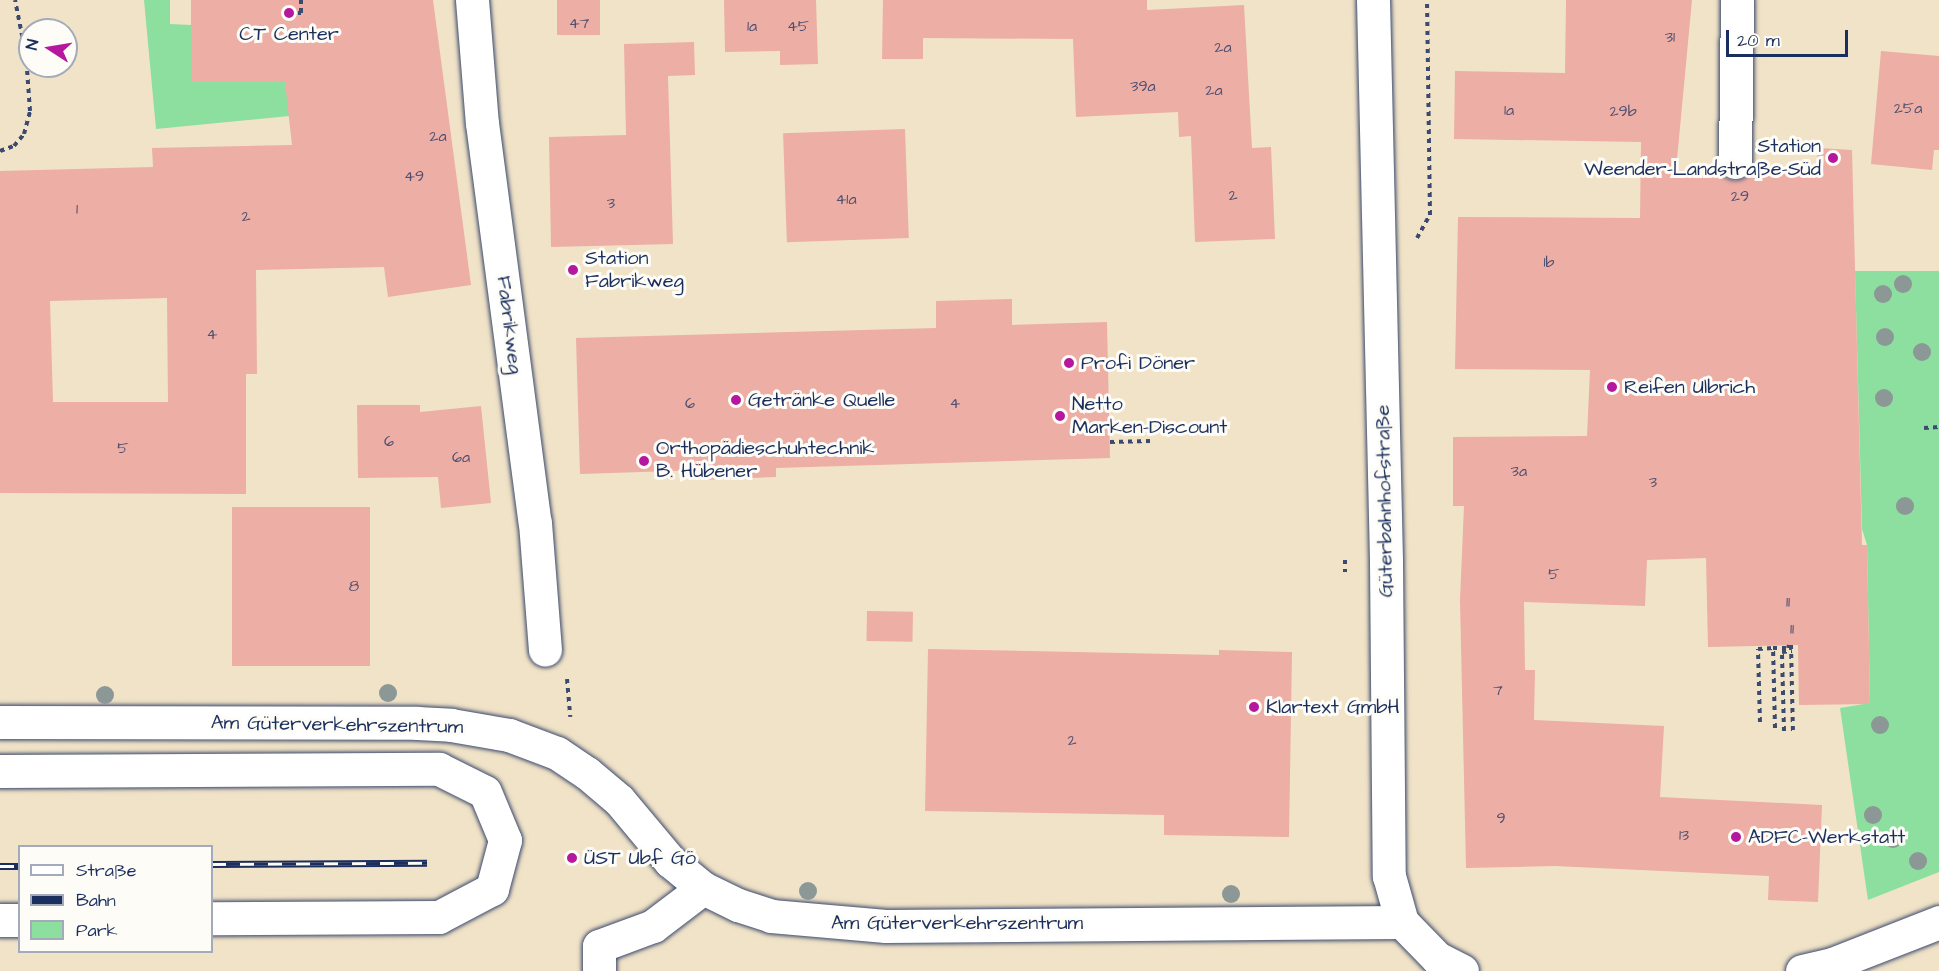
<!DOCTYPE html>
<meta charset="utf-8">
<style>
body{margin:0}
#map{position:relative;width:1939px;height:971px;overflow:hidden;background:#f1e3c7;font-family:"Architects Daughter",sans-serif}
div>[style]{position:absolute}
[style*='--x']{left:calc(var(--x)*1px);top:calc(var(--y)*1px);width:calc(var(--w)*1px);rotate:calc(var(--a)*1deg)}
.green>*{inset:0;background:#8ddf9f}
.building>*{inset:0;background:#ecaea5;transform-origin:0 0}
.path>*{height:4px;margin-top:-2px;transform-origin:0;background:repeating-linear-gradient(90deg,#3b4a6e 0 4.5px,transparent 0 9px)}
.roads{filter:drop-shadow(0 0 2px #3b4a6e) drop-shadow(0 0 2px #3b4a6e)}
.minor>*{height:33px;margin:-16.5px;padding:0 16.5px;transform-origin:16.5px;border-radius:16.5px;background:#fff}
.rail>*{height:7px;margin-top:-3.5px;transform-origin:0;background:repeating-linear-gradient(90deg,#fdfcf7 0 14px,#1b2f5e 0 28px);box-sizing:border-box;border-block:2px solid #1b2f5e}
.trees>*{width:18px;height:18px;margin:-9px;border-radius:50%;background:#8b9896}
.dots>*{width:16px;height:16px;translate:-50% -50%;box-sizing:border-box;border:3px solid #fdfcf7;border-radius:50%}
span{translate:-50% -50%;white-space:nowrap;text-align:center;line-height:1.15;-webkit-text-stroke:6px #fdfcf7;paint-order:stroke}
.number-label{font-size:16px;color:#4f4f70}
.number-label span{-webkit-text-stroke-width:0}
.poi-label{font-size:20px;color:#1b2f5e}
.right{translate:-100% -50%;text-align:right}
.left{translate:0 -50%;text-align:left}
.street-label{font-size:20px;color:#1b2f5e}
.legend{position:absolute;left:18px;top:845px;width:195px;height:108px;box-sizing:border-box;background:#fdfcf7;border:2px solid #a3aaba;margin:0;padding:8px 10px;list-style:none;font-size:18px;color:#1b2f5e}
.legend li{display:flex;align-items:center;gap:12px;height:30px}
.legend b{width:30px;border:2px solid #a3aaba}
.north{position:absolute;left:18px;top:18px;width:60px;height:60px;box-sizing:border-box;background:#fdfcf7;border:2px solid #a3aaba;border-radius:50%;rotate:282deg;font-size:16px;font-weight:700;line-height:24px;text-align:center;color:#1b2f5e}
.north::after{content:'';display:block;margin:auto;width:21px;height:27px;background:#b5179e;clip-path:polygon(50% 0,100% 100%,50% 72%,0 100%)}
.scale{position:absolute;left:1726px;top:30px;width:122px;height:27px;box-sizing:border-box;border:3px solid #1b2f5e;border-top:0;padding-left:8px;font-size:18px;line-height:21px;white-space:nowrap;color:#1b2f5e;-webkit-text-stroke:4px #fdfcf7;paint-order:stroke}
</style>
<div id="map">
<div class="green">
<div style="clip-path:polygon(144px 0,170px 0,170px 24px,191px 25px,192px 82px,290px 81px,289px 116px,156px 129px)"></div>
<div style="clip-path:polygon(1855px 271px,1939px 271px,1939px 872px,1868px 900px,1840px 708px,1870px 703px,1867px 545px,1862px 529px)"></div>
</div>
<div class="building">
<div style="clip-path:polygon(evenodd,191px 0,433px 0,471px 285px,388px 297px,384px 267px,256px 270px,257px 374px,246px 374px,246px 494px,0 493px,0 171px,153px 167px,152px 148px,292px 145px,285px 82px,191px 82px,191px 0,167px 298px,168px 402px,53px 402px,50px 301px,167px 298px)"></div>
<div style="left:557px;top:0;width:43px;height:35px"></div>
<div style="clip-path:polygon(724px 0,816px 0,818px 64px,780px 65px,780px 51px,725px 52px)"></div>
<div style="clip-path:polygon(883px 0,1147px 0,1147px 10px,1244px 5px,1252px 148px,1271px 147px,1275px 239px,1195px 242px,1191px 136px,1179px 137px,1178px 112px,1076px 117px,1073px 39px,923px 38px,923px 59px,882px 59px)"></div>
<div style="clip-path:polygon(1566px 0,1692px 0,1676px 170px,1718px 170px,1725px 178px,1735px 181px,1745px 178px,1751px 171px,1816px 171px,1818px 148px,1852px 150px,1862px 545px,1867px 545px,1870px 704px,1799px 705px,1798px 645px,1708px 647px,1706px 558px,1647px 560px,1645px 606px,1524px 602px,1525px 670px,1535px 670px,1534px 720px,1664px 726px,1660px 797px,1822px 805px,1818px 902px,1768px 900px,1769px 876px,1555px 866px,1466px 868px,1460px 600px,1464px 506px,1453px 506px,1453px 437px,1587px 436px,1590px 370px,1455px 369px,1458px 217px,1640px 218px,1641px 142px,1454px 139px,1455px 71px,1565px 73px)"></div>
<div style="clip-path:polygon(694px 42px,695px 75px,668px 76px,673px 244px,551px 247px,549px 137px,626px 135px,624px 44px)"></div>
<div style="clip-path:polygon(1881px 51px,1939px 56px,1939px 150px,1934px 150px,1932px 170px,1871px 164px)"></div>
<div style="left:905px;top:129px;width:109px;height:122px;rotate:88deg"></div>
<div style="clip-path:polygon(1012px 299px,1012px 325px,1107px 322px,1110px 458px,776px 468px,776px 477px,703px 480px,703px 470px,580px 474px,576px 338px,936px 328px,936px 301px)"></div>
<div style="clip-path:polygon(357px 405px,420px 405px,420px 412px,481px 406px,491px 503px,441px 508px,438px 477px,358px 478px)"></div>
<div style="left:232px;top:507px;width:138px;height:159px"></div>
<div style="left:867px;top:611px;width:46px;height:30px;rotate:1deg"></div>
<div style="clip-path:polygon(928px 649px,1219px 655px,1219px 650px,1292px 652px,1289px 837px,1164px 835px,1164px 815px,925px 811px)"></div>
</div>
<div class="path">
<div style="--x:289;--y:13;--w:12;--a:0"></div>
<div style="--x:301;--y:13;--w:13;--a:-90"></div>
<div style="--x:0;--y:151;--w:15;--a:-20"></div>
<div style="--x:14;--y:146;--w:16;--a:-50"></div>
<div style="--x:24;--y:134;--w:24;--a:-75"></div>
<div style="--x:30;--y:111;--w:56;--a:-94.1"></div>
<div style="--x:26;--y:55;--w:56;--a:-101.3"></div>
<div style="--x:1417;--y:238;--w:26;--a:-61"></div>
<div style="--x:1430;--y:215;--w:215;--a:-90.8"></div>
<div style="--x:1924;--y:428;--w:15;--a:-4"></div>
<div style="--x:1110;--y:442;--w:40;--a:-1.4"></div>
<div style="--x:1345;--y:560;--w:12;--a:90"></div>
<div style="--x:1791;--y:645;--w:90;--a:88.7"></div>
<div style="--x:567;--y:679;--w:38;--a:85"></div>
<div style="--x:1760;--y:722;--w:73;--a:-91.6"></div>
<div style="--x:1758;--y:649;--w:15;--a:-4"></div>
<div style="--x:1775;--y:728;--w:80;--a:-91.4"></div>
<div style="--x:1773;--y:648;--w:15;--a:0"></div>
<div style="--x:1788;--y:648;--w:3;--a:-72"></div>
<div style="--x:1784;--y:731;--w:79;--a:-91.5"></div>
<div style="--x:1782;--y:652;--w:10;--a:-6"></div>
</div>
<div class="roads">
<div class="minor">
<div style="--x:472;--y:0;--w:123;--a:85.4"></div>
<div style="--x:482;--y:123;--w:403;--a:82.5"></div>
<div style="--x:535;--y:523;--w:127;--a:85.5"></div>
<div style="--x:1373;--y:0;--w:562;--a:88.67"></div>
<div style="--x:1386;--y:562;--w:314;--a:89.5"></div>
<div style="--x:1389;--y:876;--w:48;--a:74.2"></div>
<div style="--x:1402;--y:922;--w:50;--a:45.8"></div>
<div style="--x:1437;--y:958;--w:28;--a:27"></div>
<div style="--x:1735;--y:162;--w:162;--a:-89.3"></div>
<div style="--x:0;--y:722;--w:417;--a:0.1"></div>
<div style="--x:417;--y:723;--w:34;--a:3"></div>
<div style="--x:451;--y:725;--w:59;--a:9.8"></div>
<div style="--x:509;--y:735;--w:51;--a:20.6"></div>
<div style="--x:557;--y:753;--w:36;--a:34"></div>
<div style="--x:587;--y:773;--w:42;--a:40.2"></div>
<div style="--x:619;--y:800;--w:80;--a:50.1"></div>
<div style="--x:670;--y:861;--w:43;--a:39.3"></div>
<div style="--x:703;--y:888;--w:39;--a:26"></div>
<div style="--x:738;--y:905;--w:35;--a:18"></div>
<div style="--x:771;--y:916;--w:115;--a:5"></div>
<div style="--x:886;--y:926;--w:516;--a:-0.44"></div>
<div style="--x:0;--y:771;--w:439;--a:-0.3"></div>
<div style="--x:439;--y:769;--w:51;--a:26.6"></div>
<div style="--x:485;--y:792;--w:52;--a:67.4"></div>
<div style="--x:505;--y:840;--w:51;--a:104.9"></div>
<div style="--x:492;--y:889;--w:60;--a:152.2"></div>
<div style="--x:439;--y:917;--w:227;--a:179.7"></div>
<div style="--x:0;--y:920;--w:20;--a:0"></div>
<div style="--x:599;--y:971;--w:25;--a:-90"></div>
<div style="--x:599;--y:946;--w:58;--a:-20.3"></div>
<div style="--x:653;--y:926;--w:63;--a:-37.2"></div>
<div style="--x:1802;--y:971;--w:31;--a:-13"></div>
<div style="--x:1832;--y:964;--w:115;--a:-21.4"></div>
</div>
</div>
<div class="rail">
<div style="--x:212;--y:864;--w:215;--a:-0.3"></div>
<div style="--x:0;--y:866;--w:20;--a:0"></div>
</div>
<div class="trees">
<div style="left:1903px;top:284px"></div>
<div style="left:1883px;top:294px"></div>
<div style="left:1885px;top:337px"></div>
<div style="left:1922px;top:352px"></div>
<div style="left:1884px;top:398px"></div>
<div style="left:1905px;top:506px"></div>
<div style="left:388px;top:693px"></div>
<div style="left:105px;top:695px"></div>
<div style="left:1880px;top:725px"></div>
<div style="left:1873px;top:815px"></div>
<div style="left:1893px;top:839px"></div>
<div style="left:1918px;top:861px"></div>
<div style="left:808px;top:891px"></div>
<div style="left:1231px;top:894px"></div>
</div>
<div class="dots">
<div style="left:289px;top:13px;background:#b5179e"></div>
<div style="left:1833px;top:158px;background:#b5179e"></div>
<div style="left:573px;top:270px;background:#b5179e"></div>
<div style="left:1069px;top:363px;background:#b5179e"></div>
<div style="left:1612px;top:387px;background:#b5179e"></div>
<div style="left:736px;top:400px;background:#b5179e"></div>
<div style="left:1060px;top:416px;background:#b5179e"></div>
<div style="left:644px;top:461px;background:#b5179e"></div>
<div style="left:1254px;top:707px;background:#b5179e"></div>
<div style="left:1736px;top:837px;background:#b5179e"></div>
<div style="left:572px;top:858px;background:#b5179e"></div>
</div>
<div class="number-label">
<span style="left:579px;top:23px">47</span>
<span style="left:752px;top:26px">1a</span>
<span style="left:798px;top:26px">45</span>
<span style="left:1670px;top:37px">31</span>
<span style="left:1223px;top:47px">2a</span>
<span style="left:1143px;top:86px">39a</span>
<span style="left:1214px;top:90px">2a</span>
<span style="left:1908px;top:108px">25a</span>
<span style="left:1509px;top:110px">1a</span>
<span style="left:1623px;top:111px">29b</span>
<span style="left:438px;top:136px">2a</span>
<span style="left:414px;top:176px">49</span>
<span style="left:1233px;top:195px">2</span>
<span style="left:1740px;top:196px">29</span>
<span style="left:846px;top:199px">41a</span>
<span style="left:611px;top:203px">3</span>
<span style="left:77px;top:209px">1</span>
<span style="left:246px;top:216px">2</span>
<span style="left:1549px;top:262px">1b</span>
<span style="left:212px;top:334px">4</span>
<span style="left:690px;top:403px">6</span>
<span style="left:955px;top:403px">4</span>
<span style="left:389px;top:441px">6</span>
<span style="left:123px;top:448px">5</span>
<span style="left:461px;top:457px">6a</span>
<span style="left:1519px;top:471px">3a</span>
<span style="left:1653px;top:482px">3</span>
<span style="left:1554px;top:574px">5</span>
<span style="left:354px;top:586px">8</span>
<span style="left:1788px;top:602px">11</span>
<span style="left:1792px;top:629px">11</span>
<span style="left:1498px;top:690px">7</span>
<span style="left:1072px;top:740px">2</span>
<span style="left:1501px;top:818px">9</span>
<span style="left:1684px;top:835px">13</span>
</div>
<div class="poi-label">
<span style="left:289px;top:34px">CT Center</span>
<span class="right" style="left:1821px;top:158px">Station<br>Weender-Landstraße-Süd</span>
<span class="left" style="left:585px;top:270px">Station<br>Fabrikweg</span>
<span class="left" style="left:1081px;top:363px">Profi Döner</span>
<span class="left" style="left:1624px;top:387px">Reifen Ulbrich</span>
<span class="left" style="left:748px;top:400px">Getränke Quelle</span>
<span class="left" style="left:1072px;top:416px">Netto<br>Marken-Discount</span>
<span class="left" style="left:656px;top:460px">Orthopädieschuhtechnik<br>B. Hübener</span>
<span class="left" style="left:1266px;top:707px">Klartext GmbH</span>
<span class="left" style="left:1748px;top:837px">ADFC-Werkstatt</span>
<span class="left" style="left:584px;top:858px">ÜST Ubf Gö</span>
</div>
<div class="street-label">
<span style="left:509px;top:325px;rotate:83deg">Fabrikweg</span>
<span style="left:1385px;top:501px;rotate:-91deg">Güterbahnhofstraße</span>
<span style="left:337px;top:725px;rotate:1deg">Am Güterverkehrszentrum</span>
<span style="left:957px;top:923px">Am Güterverkehrszentrum</span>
</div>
<ul class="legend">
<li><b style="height:8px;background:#fff"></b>Straße</li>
<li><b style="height:8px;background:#1b2f5e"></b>Bahn</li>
<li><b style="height:16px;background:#8ddf9f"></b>Park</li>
</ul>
<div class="north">N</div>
<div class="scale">20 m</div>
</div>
